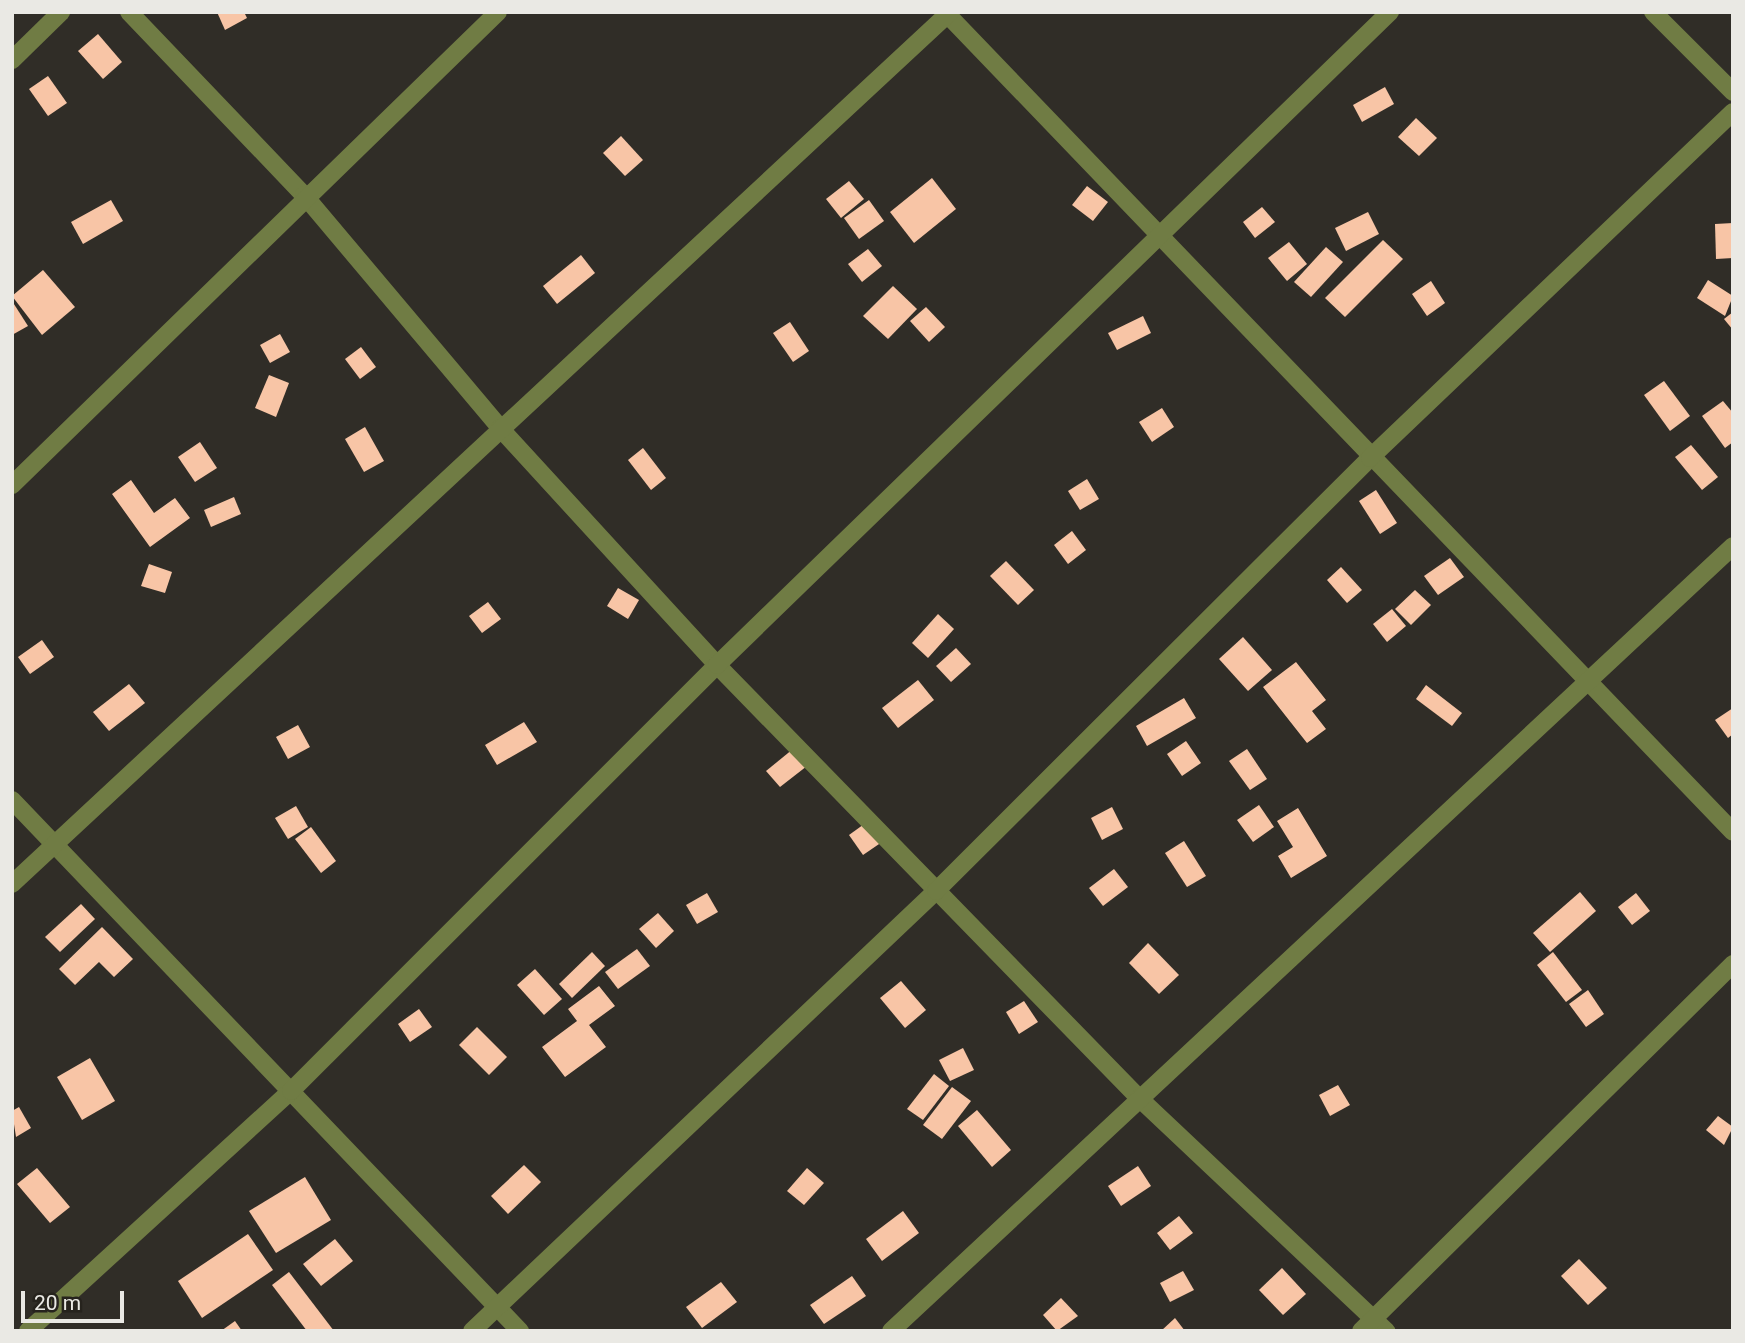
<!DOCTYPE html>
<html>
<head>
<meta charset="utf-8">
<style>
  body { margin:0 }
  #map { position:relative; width:1745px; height:1343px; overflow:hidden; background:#302d27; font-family:Roboto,sans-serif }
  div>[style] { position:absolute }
  .building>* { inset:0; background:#f8c5a6 }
  .minor>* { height:18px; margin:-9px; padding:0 9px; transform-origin:9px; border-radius:9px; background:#707c44 }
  span { translate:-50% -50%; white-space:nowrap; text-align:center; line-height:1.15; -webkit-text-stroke:7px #26231d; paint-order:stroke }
  .frame { position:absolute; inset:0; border:14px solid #eae9e4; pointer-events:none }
  .scale { position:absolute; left:21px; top:1291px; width:103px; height:32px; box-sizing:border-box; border:4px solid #eae9e4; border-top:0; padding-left:9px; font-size:21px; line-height:24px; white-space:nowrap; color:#eae9e4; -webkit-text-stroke:5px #26231d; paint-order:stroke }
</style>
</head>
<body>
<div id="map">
  <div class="building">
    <i style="clip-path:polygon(217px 12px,244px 12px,247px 18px,225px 30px)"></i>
    <i style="clip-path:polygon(98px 34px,122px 62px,103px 79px,78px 51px)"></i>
    <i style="clip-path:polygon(48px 76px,67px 103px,48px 116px,29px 89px)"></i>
    <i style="clip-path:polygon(1385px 87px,1394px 104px,1362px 122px,1353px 105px)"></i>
    <i style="clip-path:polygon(1416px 118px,1437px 138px,1419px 156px,1398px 137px)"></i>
    <i style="clip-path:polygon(621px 136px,643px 160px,625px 176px,603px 153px)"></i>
    <i style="clip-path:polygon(932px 178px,956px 209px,914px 243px,890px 212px)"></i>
    <i style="clip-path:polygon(849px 181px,864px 199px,841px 218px,826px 199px)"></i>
    <i style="clip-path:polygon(1087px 186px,1108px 202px,1093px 221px,1072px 205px)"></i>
    <i style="clip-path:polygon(111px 200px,123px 221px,83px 244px,71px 222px)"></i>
    <i style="clip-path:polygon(869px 200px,884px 221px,859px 239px,844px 218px)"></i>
    <i style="clip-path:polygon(1262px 207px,1275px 222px,1255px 238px,1243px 222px)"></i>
    <i style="clip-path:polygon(1368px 212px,1379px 234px,1346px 251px,1335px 228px)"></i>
    <i style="clip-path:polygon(1733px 223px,1733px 258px,1716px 259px,1715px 224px)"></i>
    <i style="clip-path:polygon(1383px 240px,1403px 259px,1345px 317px,1325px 298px)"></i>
    <i style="clip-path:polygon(1289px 242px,1307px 264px,1287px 281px,1268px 258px)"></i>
    <i style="clip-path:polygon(1326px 247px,1343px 262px,1311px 297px,1294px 282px)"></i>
    <i style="clip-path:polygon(868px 249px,882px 266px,862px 282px,848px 264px)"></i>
    <i style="clip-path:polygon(581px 255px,595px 273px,557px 304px,543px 286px)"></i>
    <i style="clip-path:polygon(43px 270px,75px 307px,42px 335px,12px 296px)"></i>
    <i style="clip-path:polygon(1708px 280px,1733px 296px,1725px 316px,1697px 298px)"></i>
    <i style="clip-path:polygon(1431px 281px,1445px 303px,1427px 316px,1412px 294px)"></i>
    <i style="clip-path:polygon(893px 286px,917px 309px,888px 339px,863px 316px)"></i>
    <i style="clip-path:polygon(12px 301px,28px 326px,12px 335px)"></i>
    <i style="clip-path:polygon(926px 307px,945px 327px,929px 342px,910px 321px)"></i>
    <i style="clip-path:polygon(1733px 312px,1733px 330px,1724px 319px)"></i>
    <i style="clip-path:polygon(1143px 316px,1151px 333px,1117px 350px,1108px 333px)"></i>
    <i style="clip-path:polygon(790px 322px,809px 351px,793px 362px,773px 333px)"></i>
    <i style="clip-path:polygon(280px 334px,290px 352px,270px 363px,260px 345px)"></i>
    <i style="clip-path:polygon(361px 347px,376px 367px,360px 379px,345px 359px)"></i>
    <i style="clip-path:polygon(269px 375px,289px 383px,276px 417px,255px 408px)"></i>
    <i style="clip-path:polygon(1664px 381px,1690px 416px,1670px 431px,1644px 395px)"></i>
    <i style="clip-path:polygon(1723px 401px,1733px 413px,1733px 442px,1725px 448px,1702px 416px)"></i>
    <i style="clip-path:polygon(1162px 408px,1174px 427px,1152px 442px,1139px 422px)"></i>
    <i style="clip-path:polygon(365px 427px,384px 461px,364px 472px,345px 439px)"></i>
    <i style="clip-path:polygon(200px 442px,217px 468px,195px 482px,178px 457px)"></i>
    <i style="clip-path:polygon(1691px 445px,1718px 477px,1702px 490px,1675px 457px)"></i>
    <i style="clip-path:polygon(643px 448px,666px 478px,651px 490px,628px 460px)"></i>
    <i style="clip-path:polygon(1087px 479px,1099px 499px,1080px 510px,1068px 491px)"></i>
    <i style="clip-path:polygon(131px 480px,154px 513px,175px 498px,190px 518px,150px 547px,112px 494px)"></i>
    <i style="clip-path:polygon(1376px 490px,1397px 523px,1380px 534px,1359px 501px)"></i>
    <i style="clip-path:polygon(234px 497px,241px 514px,211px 527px,204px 510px)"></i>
    <i style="clip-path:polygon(1072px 531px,1086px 550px,1068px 564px,1054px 545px)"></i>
    <i style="clip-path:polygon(1450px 558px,1464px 577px,1438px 595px,1424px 576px)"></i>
    <i style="clip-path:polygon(1006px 561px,1034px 590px,1018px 605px,990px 576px)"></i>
    <i style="clip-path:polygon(149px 564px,172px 572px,165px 593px,141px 586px)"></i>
    <i style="clip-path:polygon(1341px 567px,1362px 590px,1347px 603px,1327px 580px)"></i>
    <i style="clip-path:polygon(618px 588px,639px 600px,628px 619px,607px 606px)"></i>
    <i style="clip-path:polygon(1415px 590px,1431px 605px,1411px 625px,1395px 609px)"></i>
    <i style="clip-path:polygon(488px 602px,501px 619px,482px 633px,469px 616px)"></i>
    <i style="clip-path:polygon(1392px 609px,1406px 626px,1387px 642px,1373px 624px)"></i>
    <i style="clip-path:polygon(938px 614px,954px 629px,928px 658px,912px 643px)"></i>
    <i style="clip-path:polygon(1243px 637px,1272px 670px,1248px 691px,1219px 659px)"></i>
    <i style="clip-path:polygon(42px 640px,54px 657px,30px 674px,18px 657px)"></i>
    <i style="clip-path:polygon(956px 648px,971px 664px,951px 682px,936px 666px)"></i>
    <i style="clip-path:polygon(1296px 662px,1326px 700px,1312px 711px,1326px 729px,1307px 743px,1263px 687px)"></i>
    <i style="clip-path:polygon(918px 680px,934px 700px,898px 728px,882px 708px)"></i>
    <i style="clip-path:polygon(129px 684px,145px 703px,109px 731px,93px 712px)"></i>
    <i style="clip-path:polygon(1426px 685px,1462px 713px,1452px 726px,1416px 699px)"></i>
    <i style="clip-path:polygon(1184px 698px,1196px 718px,1147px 746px,1136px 726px)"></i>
    <i style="clip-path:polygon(1733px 708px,1733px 734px,1728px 738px,1715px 720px)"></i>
    <i style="clip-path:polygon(524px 722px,537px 742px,497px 765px,485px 745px)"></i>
    <i style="clip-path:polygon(298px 725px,310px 747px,288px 759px,276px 737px)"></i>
    <i style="clip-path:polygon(1186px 741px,1201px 763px,1182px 776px,1167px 754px)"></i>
    <i style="clip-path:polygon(793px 749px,807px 766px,780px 787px,766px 771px)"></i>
    <i style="clip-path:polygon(1247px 749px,1267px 779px,1250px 790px,1229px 761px)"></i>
    <i style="clip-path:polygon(1259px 805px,1274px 827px,1253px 842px,1237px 820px)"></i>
    <i style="clip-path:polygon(296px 806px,308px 827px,288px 839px,275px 818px)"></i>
    <i style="clip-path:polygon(1112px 807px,1123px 829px,1102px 840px,1091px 818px)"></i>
    <i style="clip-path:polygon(1298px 808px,1327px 856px,1291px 878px,1278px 856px,1293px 847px,1277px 821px)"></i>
    <i style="clip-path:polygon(867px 822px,882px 842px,863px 855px,849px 835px)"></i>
    <i style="clip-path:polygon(311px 827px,336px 861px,321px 873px,295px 839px)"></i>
    <i style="clip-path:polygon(1184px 841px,1206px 876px,1187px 887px,1165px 853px)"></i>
    <i style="clip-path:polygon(1114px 869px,1128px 887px,1103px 906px,1089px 888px)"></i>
    <i style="clip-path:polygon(1580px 892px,1596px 911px,1550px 952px,1533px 933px)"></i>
    <i style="clip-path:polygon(707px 893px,718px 912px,697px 924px,686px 905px)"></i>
    <i style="clip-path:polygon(1636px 893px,1650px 911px,1632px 925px,1618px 907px)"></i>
    <i style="clip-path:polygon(81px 904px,95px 919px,60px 952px,45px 937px)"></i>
    <i style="clip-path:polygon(658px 913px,674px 931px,656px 948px,639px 929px)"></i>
    <i style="clip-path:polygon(102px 927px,133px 959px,114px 977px,99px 962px,75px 985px,59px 969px)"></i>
    <i style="clip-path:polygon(1148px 943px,1179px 975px,1159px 994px,1129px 963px)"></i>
    <i style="clip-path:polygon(637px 949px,650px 966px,618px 989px,605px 972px)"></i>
    <i style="clip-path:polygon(592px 952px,605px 966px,572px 998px,559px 984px)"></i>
    <i style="clip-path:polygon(1553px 952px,1582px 990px,1566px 1002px,1537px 965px)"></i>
    <i style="clip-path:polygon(535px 969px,562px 999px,544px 1015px,517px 985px)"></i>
    <i style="clip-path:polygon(901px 981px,926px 1010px,905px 1028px,880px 998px)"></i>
    <i style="clip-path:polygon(599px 986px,615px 1006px,589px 1025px,606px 1047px,565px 1077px,542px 1047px,577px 1021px,568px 1009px)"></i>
    <i style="clip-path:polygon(1588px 990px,1604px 1014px,1586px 1027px,1569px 1004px)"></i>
    <i style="clip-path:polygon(1024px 1001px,1038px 1022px,1019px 1034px,1006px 1012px)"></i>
    <i style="clip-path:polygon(419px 1009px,432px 1027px,410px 1042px,398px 1024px)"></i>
    <i style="clip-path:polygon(477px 1027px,507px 1057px,489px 1075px,459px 1045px)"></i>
    <i style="clip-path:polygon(963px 1048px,974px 1070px,950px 1081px,939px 1060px)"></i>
    <i style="clip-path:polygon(90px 1058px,115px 1101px,82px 1120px,57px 1077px)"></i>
    <i style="clip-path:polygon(934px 1074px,949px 1086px,923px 1120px,907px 1109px)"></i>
    <i style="clip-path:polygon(1338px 1085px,1350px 1105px,1330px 1116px,1319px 1095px)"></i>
    <i style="clip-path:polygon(952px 1087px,971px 1101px,942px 1139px,923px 1125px)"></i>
    <i style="clip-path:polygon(19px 1107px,31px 1128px,16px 1137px,12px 1111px)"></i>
    <i style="clip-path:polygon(977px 1110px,1011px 1150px,992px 1167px,958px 1126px)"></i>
    <i style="clip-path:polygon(1718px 1116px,1733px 1127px,1724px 1145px,1706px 1130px)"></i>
    <i style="clip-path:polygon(524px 1165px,541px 1182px,508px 1214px,491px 1196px)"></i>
    <i style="clip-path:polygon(1138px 1166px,1151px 1186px,1121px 1206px,1108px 1186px)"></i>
    <i style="clip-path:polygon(37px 1168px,70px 1207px,50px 1223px,17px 1184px)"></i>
    <i style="clip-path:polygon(807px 1168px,824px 1183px,804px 1205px,787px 1191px)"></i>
    <i style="clip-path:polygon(305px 1177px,331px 1220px,276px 1253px,249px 1211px)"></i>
    <i style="clip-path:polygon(903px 1211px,919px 1233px,882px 1261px,866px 1239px)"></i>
    <i style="clip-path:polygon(1179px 1216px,1193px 1233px,1170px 1250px,1157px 1233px)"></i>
    <i style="clip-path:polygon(248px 1234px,273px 1270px,202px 1318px,178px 1281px)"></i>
    <i style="clip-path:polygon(335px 1239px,353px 1261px,321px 1286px,303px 1264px)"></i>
    <i style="clip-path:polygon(1579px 1259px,1607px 1288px,1588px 1305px,1561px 1276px)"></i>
    <i style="clip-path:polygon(1282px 1268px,1306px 1294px,1283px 1315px,1259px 1290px)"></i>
    <i style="clip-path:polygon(1183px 1271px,1194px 1290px,1170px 1302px,1160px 1283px)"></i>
    <i style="clip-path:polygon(289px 1272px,334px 1331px,307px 1331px,272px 1285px)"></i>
    <i style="clip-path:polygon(852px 1276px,866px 1296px,824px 1324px,810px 1305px)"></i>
    <i style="clip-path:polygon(721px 1282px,737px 1302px,702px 1328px,686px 1307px)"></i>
    <i style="clip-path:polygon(1061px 1298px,1078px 1316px,1057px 1331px,1043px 1315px)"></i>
    <i style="clip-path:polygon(1175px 1318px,1185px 1331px,1161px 1331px)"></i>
    <i style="clip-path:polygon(235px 1321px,242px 1331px,221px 1331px)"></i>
  </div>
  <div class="minor">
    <i style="left:129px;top:12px;width:253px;rotate:46.3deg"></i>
    <i style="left:304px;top:195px;width:304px;rotate:49.9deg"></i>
    <i style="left:500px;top:428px;width:321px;rotate:47.5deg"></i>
    <i style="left:717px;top:665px;width:605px;rotate:45.74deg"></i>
    <i style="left:1139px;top:1098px;width:340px;rotate:43.3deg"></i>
    <i style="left:945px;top:12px;width:1137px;rotate:46.14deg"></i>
    <i style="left:1653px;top:12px;width:113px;rotate:45deg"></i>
    <i style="left:12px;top:60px;width:69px;rotate:-44.4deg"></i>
    <i style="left:12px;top:485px;width:678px;rotate:-44.22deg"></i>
    <i style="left:12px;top:800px;width:735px;rotate:46.27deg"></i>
    <i style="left:12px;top:884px;width:1281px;rotate:-42.91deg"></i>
    <i style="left:28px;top:1331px;width:356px;rotate:-42.4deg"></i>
    <i style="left:291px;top:1091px;width:602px;rotate:-45deg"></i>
    <i style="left:717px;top:665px;width:938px;rotate:-44.14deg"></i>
    <i style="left:472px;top:1331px;width:639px;rotate:-43.48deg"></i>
    <i style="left:936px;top:891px;width:613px;rotate:-44.93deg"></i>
    <i style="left:1370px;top:458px;width:501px;rotate:-43.63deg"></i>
    <i style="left:891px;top:1331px;width:1151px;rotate:-42.99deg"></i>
    <i style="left:1361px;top:1331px;width:523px;rotate:-44.61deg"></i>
  </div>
  <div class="frame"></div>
  <div class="scale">20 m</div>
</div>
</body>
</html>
